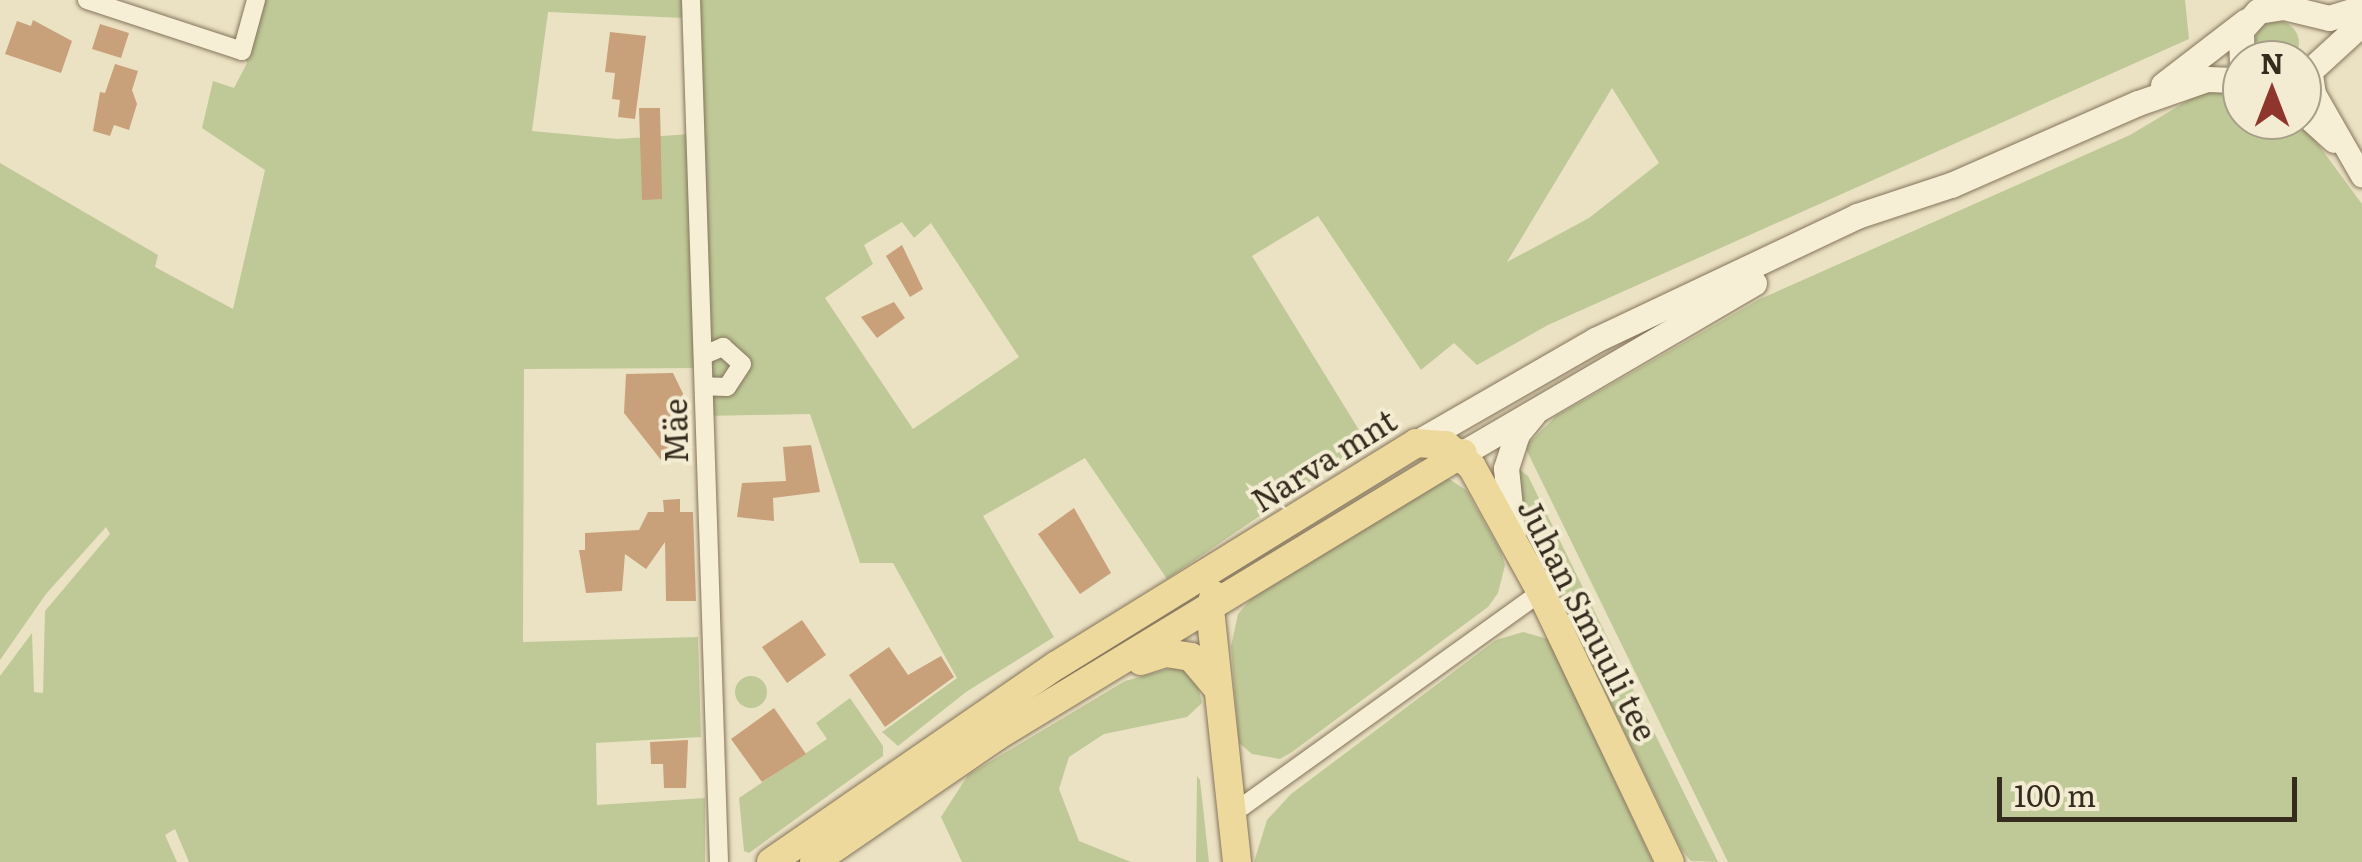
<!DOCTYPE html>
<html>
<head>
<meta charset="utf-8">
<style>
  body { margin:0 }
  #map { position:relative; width:2362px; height:862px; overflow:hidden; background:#ebe2c3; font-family:Literata,serif }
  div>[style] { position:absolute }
  .green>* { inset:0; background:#bfc997 }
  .round { border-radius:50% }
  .building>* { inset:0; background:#c8a07a }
  .roads { filter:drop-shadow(0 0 2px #84745b) drop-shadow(0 0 2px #84745b) }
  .minor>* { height:18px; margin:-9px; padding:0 9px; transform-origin:9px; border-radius:9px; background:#f7efd5 }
  .tertiary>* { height:22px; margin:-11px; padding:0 11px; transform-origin:11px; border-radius:11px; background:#f7efd5 }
  .secondary>* { height:25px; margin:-12.5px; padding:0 12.5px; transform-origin:12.5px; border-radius:12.5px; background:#f7efd5 }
  .primary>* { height:28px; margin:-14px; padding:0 14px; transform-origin:14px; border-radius:14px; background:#edd99c }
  span { translate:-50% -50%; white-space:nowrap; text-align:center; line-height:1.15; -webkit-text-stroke:8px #f3ecd2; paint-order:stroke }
  .street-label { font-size:32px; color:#352b1e }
  .north { position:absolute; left:2222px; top:40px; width:100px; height:100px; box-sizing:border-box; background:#f3ecd2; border:2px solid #a79f8a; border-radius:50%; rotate:0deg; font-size:28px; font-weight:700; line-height:40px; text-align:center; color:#352b1e }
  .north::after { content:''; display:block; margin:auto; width:35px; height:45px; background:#90342e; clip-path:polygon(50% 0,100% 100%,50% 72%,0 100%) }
  .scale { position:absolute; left:1997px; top:777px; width:300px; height:45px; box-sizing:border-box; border:5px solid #352b1e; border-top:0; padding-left:12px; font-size:30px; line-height:35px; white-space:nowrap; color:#352b1e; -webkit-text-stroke:8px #f3ecd2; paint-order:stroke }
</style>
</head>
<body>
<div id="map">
  <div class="green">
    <i style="clip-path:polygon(evenodd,256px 0,2185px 0,2189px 39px,1548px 325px,1477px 365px,1454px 343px,1421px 370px,1318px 216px,1252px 256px,1367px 443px,1167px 579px,1085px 458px,983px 516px,1054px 637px,966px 692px,898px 746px,882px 732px,957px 678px,893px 563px,860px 563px,810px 414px,704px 416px,703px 368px,524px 369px,523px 642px,698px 637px,701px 737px,596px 743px,597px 805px,705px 798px,705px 862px,189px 862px,175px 829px,165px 835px,177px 862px,0 862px,0 676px,32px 633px,34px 692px,43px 693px,45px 611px,110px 534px,106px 527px,46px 594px,0 660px,0 163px,158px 255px,155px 267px,233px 309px,265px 170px,202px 128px,213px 81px,234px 88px,247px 63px,242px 51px,256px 0,548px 12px,684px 18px,691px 134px,618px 139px,532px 131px,548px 12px,256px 0,1612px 88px,1659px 163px,1589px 218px,1507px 262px,1612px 88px,256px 0,902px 222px,914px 238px,931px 223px,1019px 357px,913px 429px,825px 298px,873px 264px,864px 245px,902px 222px)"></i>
    <i class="round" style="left:2255px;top:21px;width:44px;height:44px"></i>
    <i style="clip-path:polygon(2225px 90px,2242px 93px,2242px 120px,2288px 120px,2306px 128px,2362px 204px,2362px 862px,1728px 862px,1525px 447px,1556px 416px,1760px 299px,2130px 135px,2202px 92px)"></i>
    <i style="clip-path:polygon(1520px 470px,1528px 476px,1718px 862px,1691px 861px,1681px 849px,1535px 546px,1519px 497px)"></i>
    <i style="clip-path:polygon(1446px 477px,1466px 490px,1501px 552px,1505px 565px,1498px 593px,1488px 607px,1292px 752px,1280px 759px,1252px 754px,1239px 743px,1231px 646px,1238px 614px,1251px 599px)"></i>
    <i style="clip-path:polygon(1523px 632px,1548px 639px,1653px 862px,1254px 862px,1267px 820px,1291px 794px,1496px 640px)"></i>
    <i style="clip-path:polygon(1179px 666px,1197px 681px,1202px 703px,1187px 717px,1104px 734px,1069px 757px,1059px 789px,1079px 841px,1131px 862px,962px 862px,941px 817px,968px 775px,1125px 681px)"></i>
    <i class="round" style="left:735px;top:676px;width:32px;height:32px"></i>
    <i style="clip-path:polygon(850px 698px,883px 746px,883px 756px,749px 853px,744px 851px,739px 798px,827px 739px,816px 723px)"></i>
    <i style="clip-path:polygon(1197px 776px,1200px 780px,1209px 862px,1196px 862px)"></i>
  </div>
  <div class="building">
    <i style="clip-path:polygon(33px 20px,72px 41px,61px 73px,5px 54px,17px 21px,31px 26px)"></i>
    <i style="clip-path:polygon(100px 24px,129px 33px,121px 58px,92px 49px)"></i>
    <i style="clip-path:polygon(610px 32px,646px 36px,635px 119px,618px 117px,620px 100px,612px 99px,615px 73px,605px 72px)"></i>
    <i style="clip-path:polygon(115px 64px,138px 71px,132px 90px,137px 104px,129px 130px,114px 125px,110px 136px,93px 131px,100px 92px,105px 93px)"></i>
    <i style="clip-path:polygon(639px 108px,660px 108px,662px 199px,642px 200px)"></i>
    <i style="clip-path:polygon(902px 245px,923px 289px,910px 297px,886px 256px)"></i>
    <i style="clip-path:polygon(894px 302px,905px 318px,877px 338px,861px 317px)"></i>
    <i style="clip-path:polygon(673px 373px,689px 406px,667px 424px,682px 443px,661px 460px,624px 413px,626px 374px)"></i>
    <i style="clip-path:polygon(811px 445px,820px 492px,773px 498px,774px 521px,737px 517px,742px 483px,786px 481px,783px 447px)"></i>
    <i style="clip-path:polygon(680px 499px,680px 512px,693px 512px,696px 601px,666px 601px,665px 542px,646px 569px,625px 554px,622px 591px,586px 593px,579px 550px,585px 550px,585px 533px,639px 530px,648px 512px,664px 512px,663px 500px)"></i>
    <i style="clip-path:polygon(1074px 508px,1111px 573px,1080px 594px,1038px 534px)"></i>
    <i style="clip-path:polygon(802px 620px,826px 655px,787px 683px,762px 647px)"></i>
    <i style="clip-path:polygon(889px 647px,908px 675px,941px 656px,954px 677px,885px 727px,849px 675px)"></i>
    <i style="clip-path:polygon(774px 708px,806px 754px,762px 782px,731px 739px)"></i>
    <i style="clip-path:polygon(688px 740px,686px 788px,664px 788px,663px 764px,651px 764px,650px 742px)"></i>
  </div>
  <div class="roads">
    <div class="minor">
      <i style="left:87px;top:0;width:163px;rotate:18.2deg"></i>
      <i style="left:242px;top:51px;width:53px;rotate:-74.6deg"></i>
      <i style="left:691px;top:0;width:862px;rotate:88.14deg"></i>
      <i style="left:704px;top:355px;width:21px;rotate:-23deg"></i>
      <i style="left:723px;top:347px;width:25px;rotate:42deg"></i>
      <i style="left:742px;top:364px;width:27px;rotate:123deg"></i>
      <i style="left:727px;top:387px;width:23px;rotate:-178deg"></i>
      <i style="left:1232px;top:814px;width:380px;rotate:-35.7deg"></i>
    </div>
    <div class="tertiary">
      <i style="left:2311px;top:69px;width:25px;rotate:81deg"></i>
      <i style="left:2315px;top:94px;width:95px;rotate:60.2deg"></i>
      <i style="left:2302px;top:113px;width:43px;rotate:42.2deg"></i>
    </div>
    <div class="secondary">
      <i style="left:2242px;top:64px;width:34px;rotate:-92deg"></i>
      <i style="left:2241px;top:30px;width:25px;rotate:-48deg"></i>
      <i style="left:2258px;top:11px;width:26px;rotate:-9deg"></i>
      <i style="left:2284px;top:7px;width:46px;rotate:13.7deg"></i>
      <i style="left:2329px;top:18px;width:34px;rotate:-17deg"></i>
      <i style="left:2302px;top:78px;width:81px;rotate:-42.5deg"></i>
      <i style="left:2163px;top:85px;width:105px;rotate:-37.6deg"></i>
      <i style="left:1416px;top:443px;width:207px;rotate:-29.9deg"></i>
      <i style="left:1595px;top:340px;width:290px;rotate:-25.3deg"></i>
      <i style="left:1857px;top:216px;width:99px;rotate:-18.3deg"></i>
      <i style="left:1951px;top:185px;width:204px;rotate:-23.7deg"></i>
      <i style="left:2138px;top:103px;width:73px;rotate:-19.2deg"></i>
      <i style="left:2207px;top:79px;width:35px;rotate:2deg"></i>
      <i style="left:1463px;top:453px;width:337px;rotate:-30.3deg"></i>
      <i style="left:1513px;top:536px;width:68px;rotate:-95.9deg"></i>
      <i style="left:1506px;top:468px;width:36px;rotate:-72deg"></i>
      <i style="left:1517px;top:434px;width:26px;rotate:-51deg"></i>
    </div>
    <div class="primary">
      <i style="left:1214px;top:595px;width:15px;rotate:106deg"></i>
      <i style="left:1210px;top:609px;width:254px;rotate:83.9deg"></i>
      <i style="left:1141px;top:661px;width:26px;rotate:-18deg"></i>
      <i style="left:1166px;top:653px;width:25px;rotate:9deg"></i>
      <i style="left:1191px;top:657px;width:39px;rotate:50deg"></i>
      <i style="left:771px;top:862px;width:347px;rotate:-34.6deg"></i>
      <i style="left:1057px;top:665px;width:422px;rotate:-31.7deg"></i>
      <i style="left:1416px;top:443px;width:30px;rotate:4deg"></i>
      <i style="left:1446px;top:445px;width:34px;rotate:40deg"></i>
      <i style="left:1472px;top:467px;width:143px;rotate:61.1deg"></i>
      <i style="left:1541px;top:592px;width:299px;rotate:64.5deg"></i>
      <i style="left:814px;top:862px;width:222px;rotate:-34.5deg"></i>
      <i style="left:997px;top:736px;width:545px;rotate:-31.27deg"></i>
    </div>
  </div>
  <div class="street-label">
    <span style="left:674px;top:431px;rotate:-91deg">Mäe</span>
    <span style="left:1323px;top:459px;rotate:-32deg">Narva mnt</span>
    <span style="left:1589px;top:619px;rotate:63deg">Juhan Smuuli tee</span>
  </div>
  <div class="north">N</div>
  <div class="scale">100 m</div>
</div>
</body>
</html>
